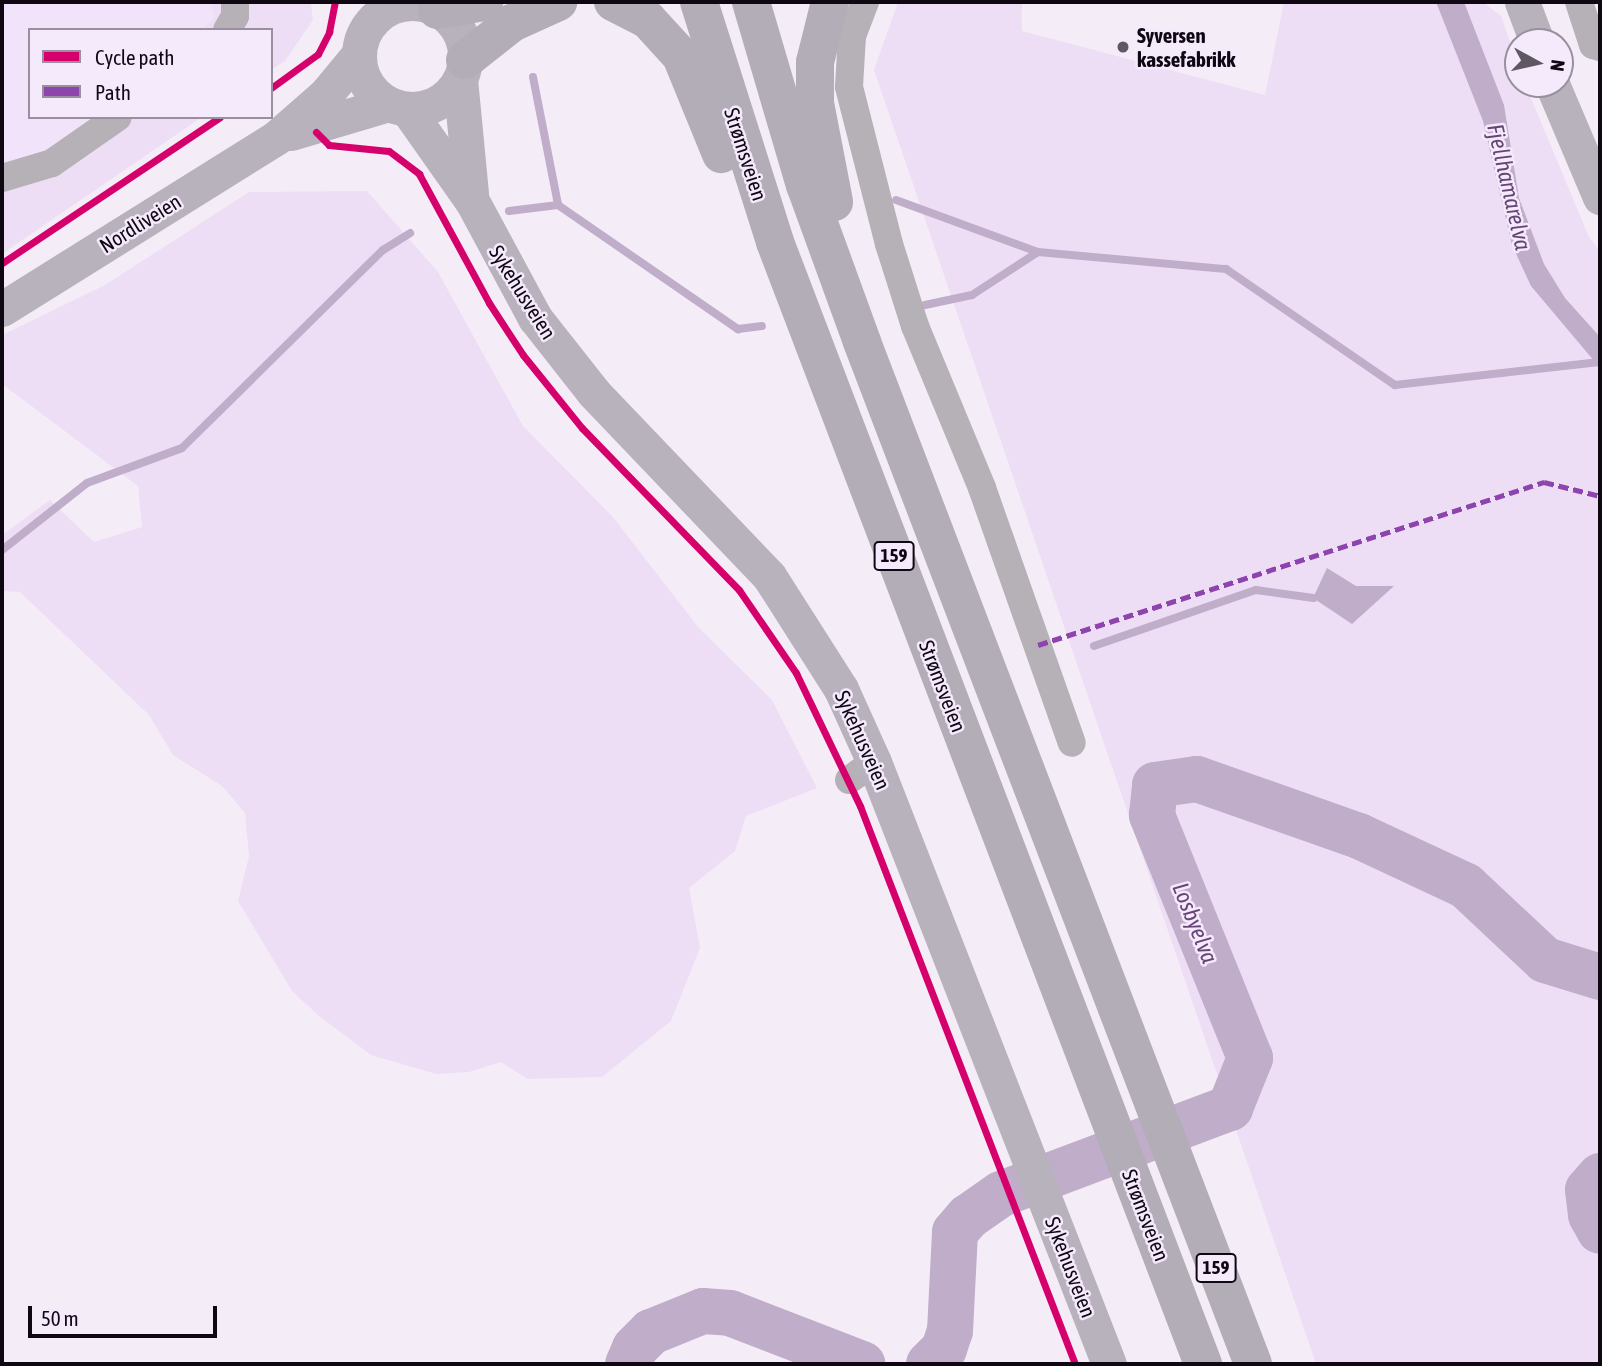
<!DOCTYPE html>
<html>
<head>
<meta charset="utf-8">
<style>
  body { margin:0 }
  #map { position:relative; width:1602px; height:1366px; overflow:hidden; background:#f4edf8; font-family:"Asap Condensed",sans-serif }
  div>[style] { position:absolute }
  .built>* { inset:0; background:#f1e3f9 }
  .green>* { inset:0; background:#eddef5 }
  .water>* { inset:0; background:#c0adc9 }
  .stream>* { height:8px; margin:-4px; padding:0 4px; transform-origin:4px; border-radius:4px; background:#c0adc9 }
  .river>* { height:46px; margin:-23px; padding:0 23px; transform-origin:23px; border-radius:23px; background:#c0adc9 }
  .minor>* { height:28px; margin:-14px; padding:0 14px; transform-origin:14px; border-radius:14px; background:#b5b1b7 }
  .major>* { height:35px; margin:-17.5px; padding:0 17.5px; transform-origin:17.5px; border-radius:17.5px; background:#b8b2bc }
  .major>.ring { margin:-17.5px; padding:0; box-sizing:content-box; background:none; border:35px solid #b8b2bc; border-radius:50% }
  .highway>* { height:38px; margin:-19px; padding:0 19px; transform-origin:19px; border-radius:19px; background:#b3adb7 }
  .quiet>* { height:5px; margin-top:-2.5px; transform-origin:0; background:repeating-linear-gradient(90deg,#8e44ad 0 10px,transparent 0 15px) }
  .cycleway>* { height:7px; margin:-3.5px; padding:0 3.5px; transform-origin:3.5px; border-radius:3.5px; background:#d6006c }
  .dots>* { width:19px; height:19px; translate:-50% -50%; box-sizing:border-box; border:4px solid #f5e9fc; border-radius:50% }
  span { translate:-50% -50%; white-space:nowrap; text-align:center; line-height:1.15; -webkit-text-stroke:5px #f5e9fc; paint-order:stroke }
  .shield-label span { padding:2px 5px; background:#f5e9fc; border:2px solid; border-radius:5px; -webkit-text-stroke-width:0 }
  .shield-label { font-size:19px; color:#0f0813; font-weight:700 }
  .poi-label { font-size:21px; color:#0f0813; font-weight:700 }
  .left { translate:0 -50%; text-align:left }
  .street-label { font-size:21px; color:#0f0813 }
  .water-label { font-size:23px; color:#664576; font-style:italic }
  .frame { position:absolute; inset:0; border:4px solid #0f0813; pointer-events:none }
  .legend { position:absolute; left:28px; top:28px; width:245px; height:91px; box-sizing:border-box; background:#f5e9fc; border:2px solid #998f9f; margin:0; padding:9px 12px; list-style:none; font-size:21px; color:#0f0813 }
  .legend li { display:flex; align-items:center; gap:14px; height:35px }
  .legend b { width:35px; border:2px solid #998f9f }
  .north { position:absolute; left:1504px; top:28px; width:70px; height:70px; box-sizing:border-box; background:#f5e9fc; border:2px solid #998f9f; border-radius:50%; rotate:98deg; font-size:19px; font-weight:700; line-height:28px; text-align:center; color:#0f0813 }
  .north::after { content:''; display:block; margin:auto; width:24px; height:32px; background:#5f5863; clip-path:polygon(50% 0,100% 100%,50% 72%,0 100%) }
  .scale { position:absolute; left:28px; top:1306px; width:189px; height:32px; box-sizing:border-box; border:4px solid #0f0813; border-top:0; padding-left:9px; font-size:21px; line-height:24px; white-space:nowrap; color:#0f0813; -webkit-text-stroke:5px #f5e9fc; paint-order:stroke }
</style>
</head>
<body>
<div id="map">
  <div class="built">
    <i style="clip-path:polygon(2px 2px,210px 2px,215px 17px,202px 30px,30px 30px,30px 117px,114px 117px,100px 132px,2px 165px)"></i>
  </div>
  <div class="green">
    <i style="clip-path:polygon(210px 2px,311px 2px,313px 20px,285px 61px,271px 70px,271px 30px,202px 30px,215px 17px)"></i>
    <i style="clip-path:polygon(898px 2px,1022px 2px,1022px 31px,1265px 95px,1284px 2px,1483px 2px,1501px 16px,1518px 64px,1518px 84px,1525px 84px,1589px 237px,1600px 251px,1600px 1364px,1316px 1364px,874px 70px)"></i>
    <i style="clip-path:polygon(114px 117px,202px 117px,2px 254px,2px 165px,99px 132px)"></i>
    <i style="clip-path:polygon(367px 191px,438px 272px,523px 426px,612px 516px,699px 628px,772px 700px,817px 788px,746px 816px,735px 851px,689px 888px,700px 948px,671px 1021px,602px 1077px,528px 1079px,501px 1062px,469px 1072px,436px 1074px,371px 1055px,319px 1016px,292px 991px,238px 901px,249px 856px,245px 813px,222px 786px,173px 755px,149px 715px,20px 592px,2px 591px,2px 535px,50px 500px,94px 542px,142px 527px,138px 486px,2px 384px,2px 335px,105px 285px,249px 192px)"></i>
  </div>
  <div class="water">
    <i style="clip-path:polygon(1436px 2px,1464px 2px,1504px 105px,1519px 198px,1544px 264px,1565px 298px,1600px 337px,1600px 368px,1531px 286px,1512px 245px,1483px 121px)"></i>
    <i style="clip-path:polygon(1327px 568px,1356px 586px,1394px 586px,1352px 624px,1313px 598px)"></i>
  </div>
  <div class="stream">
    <i style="left:533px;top:77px;width:130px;rotate:78.9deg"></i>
    <i style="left:558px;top:205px;width:219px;rotate:34.6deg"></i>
    <i style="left:738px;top:329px;width:24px;rotate:-7deg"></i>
    <i style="left:896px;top:200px;width:151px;rotate:20.1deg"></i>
    <i style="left:1038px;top:252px;width:189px;rotate:5.2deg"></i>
    <i style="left:1226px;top:269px;width:205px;rotate:34.5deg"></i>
    <i style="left:1395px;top:385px;width:206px;rotate:-6.4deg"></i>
    <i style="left:509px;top:211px;width:49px;rotate:-7deg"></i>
    <i style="left:925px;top:305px;width:48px;rotate:-12deg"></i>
    <i style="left:972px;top:295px;width:79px;rotate:-33.1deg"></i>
    <i style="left:2px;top:550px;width:108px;rotate:-38.2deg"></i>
    <i style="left:87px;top:483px;width:101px;rotate:-20.2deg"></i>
    <i style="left:182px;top:448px;width:282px;rotate:-44.6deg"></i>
    <i style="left:383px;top:250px;width:32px;rotate:-32deg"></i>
    <i style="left:1094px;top:646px;width:171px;rotate:-19.1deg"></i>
    <i style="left:1256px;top:590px;width:58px;rotate:8deg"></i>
  </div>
  <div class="river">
    <i style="left:1600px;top:1176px;width:18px;rotate:131deg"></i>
    <i style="left:1588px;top:1190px;width:25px;rotate:83deg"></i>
    <i style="left:1591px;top:1215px;width:18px;rotate:61deg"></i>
    <i style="left:628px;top:1364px;width:17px;rotate:-66deg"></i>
    <i style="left:635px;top:1348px;width:23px;rotate:-45deg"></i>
    <i style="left:651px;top:1332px;width:56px;rotate:-22deg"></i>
    <i style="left:703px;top:1311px;width:27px;rotate:4deg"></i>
    <i style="left:730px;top:1313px;width:142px;rotate:21.1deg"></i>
    <i style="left:929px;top:1364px;width:21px;rotate:-45deg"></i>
    <i style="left:944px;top:1349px;width:19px;rotate:-72deg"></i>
    <i style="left:950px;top:1331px;width:99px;rotate:-87.1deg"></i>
    <i style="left:955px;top:1232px;width:20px;rotate:-49deg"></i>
    <i style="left:968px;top:1217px;width:40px;rotate:-34.9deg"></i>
    <i style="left:1001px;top:1194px;width:245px;rotate:-20.6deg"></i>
    <i style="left:1230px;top:1108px;width:54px;rotate:-68.2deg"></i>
    <i style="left:1250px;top:1058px;width:262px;rotate:-112deg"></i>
    <i style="left:1152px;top:815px;width:30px;rotate:-84deg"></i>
    <i style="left:1155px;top:785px;width:42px;rotate:-8.1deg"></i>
    <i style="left:1197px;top:779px;width:172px;rotate:19.4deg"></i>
    <i style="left:1359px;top:836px;width:118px;rotate:25deg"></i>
    <i style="left:1466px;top:886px;width:108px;rotate:43.1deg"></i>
    <i style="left:1545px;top:960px;width:58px;rotate:17.2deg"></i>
  </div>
  <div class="minor">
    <i style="left:865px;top:2px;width:36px;rotate:111deg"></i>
    <i style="left:852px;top:36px;width:51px;rotate:93.4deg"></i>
    <i style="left:849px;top:87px;width:162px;rotate:75.7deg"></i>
    <i style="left:889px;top:244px;width:86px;rotate:72.4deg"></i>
    <i style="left:915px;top:326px;width:175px;rotate:67.5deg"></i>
    <i style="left:982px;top:488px;width:270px;rotate:70.6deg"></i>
    <i style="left:1579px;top:2px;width:45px;rotate:72deg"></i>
    <i style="left:1593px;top:45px;width:7px;rotate:16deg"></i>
    <i style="left:227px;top:30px;width:16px;rotate:-60deg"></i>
    <i style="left:235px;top:16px;width:14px;rotate:-90deg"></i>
    <i style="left:2px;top:178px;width:52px;rotate:-16.7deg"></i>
    <i style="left:52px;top:163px;width:80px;rotate:-34.9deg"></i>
    <i style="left:849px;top:780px;width:31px;rotate:-36deg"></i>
  </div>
  <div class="major">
    <i style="left:1522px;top:2px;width:43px;rotate:69.4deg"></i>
    <i class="ring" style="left:359px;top:3px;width:71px;height:71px"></i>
    <i style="left:460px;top:79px;width:115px;rotate:84.5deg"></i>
    <i style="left:1552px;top:84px;width:123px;rotate:67deg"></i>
    <i style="left:407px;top:109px;width:113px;rotate:54.8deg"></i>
    <i style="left:472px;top:201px;width:133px;rotate:61.7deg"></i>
    <i style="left:535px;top:318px;width:95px;rotate:51.8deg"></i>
    <i style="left:594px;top:393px;width:253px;rotate:46.3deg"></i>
    <i style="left:769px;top:576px;width:134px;rotate:57.5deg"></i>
    <i style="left:841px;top:689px;width:80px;rotate:65.7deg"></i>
    <i style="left:874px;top:762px;width:646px;rotate:68.68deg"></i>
    <i style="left:291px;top:133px;width:101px;rotate:-16.6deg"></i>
    <i style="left:2px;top:309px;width:324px;rotate:-32deg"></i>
    <i style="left:277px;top:137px;width:65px;rotate:-41.3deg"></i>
    <i style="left:326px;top:94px;width:52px;rotate:-50.5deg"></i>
  </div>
  <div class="highway">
    <i style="left:613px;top:2px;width:39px;rotate:27deg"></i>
    <i style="left:648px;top:20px;width:49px;rotate:47.5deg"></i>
    <i style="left:681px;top:56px;width:106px;rotate:67.8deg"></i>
    <i style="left:699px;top:2px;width:252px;rotate:72.4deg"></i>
    <i style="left:775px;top:242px;width:1201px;rotate:69.12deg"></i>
    <i style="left:751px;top:2px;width:191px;rotate:73.6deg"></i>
    <i style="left:805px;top:185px;width:167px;rotate:70deg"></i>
    <i style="left:862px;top:342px;width:1094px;rotate:69.06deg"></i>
    <i style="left:830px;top:2px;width:62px;rotate:104deg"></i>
    <i style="left:815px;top:62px;width:41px;rotate:90deg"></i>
    <i style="left:815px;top:103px;width:101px;rotate:79.1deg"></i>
    <i style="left:437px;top:10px;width:48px;rotate:-9.7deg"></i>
    <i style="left:465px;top:60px;width:60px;rotate:-38.2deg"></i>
    <i style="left:512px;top:23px;width:51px;rotate:-24.5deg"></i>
  </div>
  <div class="quiet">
    <i style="left:1038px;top:645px;width:532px;rotate:-17.86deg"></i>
    <i style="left:1544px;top:482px;width:58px;rotate:14deg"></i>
  </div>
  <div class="cycleway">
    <i style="left:271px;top:88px;width:58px;rotate:-35.9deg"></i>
    <i style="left:318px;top:54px;width:25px;rotate:-63deg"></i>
    <i style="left:329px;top:32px;width:31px;rotate:-79deg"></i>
    <i style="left:316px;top:132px;width:18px;rotate:45deg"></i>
    <i style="left:329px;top:145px;width:60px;rotate:5.7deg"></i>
    <i style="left:389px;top:151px;width:38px;rotate:37deg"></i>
    <i style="left:419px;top:174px;width:147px;rotate:61.5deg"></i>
    <i style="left:489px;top:303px;width:62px;rotate:56.8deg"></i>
    <i style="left:523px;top:355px;width:94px;rotate:51.1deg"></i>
    <i style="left:582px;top:428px;width:226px;rotate:45.9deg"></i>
    <i style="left:739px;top:590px;width:101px;rotate:55.5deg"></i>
    <i style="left:796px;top:673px;width:148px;rotate:64.3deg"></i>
    <i style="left:860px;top:806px;width:598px;rotate:68.93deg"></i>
    <i style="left:2px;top:263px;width:262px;rotate:-33.8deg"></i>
  </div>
  <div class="dots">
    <i style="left:1123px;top:47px;background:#5f5863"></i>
  </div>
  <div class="shield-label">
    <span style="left:894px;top:556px">159</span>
    <span style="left:1216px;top:1268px">159</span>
  </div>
  <div class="poi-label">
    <span class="left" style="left:1137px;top:47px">Syversen<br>kassefabrikk</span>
  </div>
  <div class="street-label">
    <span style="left:746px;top:154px;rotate:72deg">Strømsveien</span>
    <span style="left:140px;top:223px;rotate:-32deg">Nordliveien</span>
    <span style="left:523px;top:292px;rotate:58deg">Sykehusveien</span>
    <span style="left:943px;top:686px;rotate:69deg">Strømsveien</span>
    <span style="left:863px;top:740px;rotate:66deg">Sykehusveien</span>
    <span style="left:1146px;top:1215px;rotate:69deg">Strømsveien</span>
    <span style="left:1071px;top:1267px;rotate:69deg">Sykehusveien</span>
  </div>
  <div class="water-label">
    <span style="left:1509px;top:187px;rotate:77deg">Fjellhamarelva</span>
    <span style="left:1195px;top:923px;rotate:68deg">Losbyelva</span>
  </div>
  <div class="frame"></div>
  <ul class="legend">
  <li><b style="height:9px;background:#d6006c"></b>Cycle path</li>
  <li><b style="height:9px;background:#8e44ad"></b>Path</li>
  </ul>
  <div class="north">N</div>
  <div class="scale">50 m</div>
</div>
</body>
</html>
